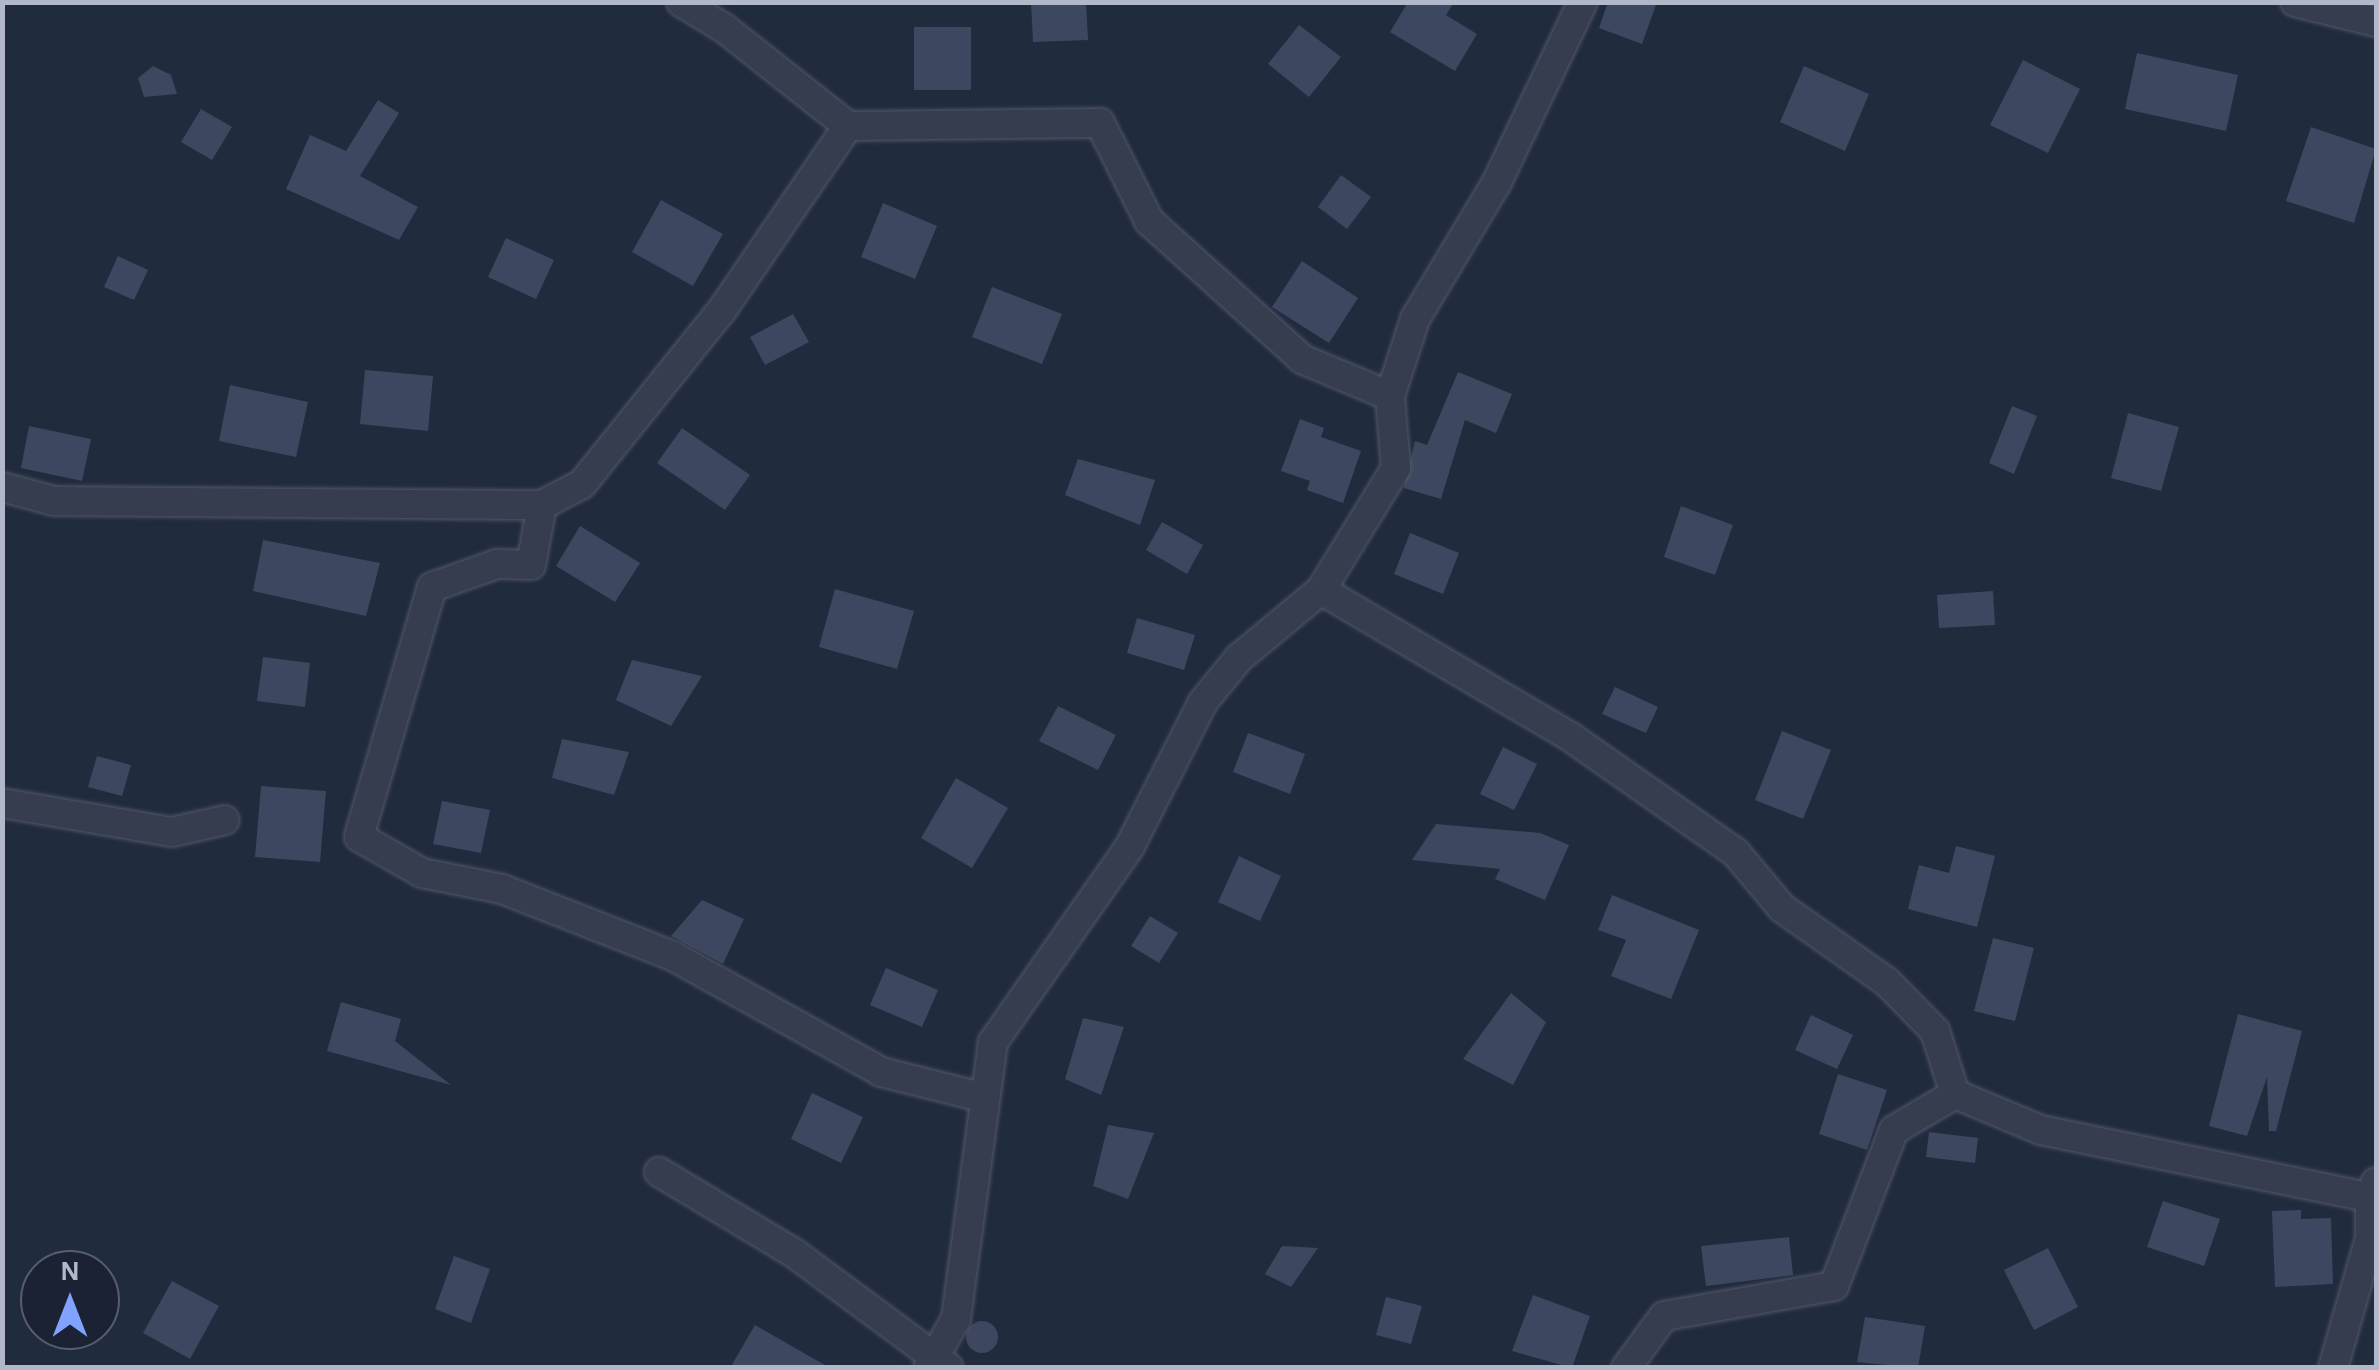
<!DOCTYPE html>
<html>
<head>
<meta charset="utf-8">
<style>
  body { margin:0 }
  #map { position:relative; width:2379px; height:1370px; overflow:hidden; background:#212b3e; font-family:"Alegreya Sans",sans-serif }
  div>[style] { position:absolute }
  .building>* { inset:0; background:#3d475f }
  .round { border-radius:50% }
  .roads { filter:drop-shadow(0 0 2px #515869) drop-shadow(0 0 2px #515869) }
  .street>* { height:28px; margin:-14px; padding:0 14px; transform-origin:14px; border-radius:14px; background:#363d4e }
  span { translate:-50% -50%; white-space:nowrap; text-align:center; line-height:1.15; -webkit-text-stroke:8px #1b2233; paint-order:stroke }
  .frame { position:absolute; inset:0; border:5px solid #b1b8c9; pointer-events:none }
  .north { position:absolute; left:20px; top:1250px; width:100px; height:100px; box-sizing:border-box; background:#1b2233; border:2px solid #575e6f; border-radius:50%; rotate:0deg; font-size:28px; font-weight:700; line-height:40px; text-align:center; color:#b1b8c9 }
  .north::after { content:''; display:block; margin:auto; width:35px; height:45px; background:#81a3ff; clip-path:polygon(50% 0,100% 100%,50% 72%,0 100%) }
</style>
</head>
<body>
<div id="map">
  <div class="building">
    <i style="clip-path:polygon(1031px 2px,1086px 2px,1088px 40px,1033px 42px)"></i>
    <i style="clip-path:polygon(1408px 2px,1454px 2px,1446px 15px,1477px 34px,1455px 71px,1390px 32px)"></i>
    <i style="clip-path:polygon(1608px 2px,1657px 2px,1642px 44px,1599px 28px)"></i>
    <i style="clip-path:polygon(1299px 25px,1341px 57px,1309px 97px,1268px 64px)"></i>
    <i style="clip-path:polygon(914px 27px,971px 27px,971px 90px,914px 90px)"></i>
    <i style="clip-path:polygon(2137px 53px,2238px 75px,2226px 131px,2125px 109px)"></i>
    <i style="clip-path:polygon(2023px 60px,2080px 89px,2048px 153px,1990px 125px)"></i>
    <i style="clip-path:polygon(153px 66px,171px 75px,177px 94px,144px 97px,138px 78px)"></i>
    <i style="clip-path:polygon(1804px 66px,1869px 94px,1845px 151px,1780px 122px)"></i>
    <i style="clip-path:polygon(378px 100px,399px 113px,360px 176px,418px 207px,399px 240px,286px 189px,310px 135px,346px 151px)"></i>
    <i style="clip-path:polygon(201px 109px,232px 127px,212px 160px,181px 142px)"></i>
    <i style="clip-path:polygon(2311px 127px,2376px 149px,2354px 223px,2286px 201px)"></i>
    <i style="clip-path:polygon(1341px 175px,1371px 197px,1347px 229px,1318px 207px)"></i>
    <i style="clip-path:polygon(661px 200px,723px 234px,693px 286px,632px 252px)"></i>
    <i style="clip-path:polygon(883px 203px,937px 226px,915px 279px,861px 257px)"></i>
    <i style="clip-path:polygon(506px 238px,554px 260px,536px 299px,488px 277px)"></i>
    <i style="clip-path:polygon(118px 256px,148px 270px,134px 300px,104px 287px)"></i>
    <i style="clip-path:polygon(1302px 261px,1358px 298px,1329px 343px,1272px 307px)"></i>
    <i style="clip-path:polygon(992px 287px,1062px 314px,1042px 364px,972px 337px)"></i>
    <i style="clip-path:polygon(793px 314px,809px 342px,765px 365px,750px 337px)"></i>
    <i style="clip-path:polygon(365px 370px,433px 376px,428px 431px,360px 424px)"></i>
    <i style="clip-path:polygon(1458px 372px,1512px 394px,1496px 433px,1465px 420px,1441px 499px,1404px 488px,1415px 441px,1427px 445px)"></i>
    <i style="clip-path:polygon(230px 385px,308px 402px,296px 457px,219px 441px)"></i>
    <i style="clip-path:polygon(2012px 406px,2037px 416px,2014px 474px,1989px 463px)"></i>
    <i style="clip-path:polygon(2128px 413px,2179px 427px,2161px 491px,2111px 478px)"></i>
    <i style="clip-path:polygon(1300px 419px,1324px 428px,1321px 437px,1361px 451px,1343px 503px,1307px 490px,1310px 481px,1281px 471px)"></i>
    <i style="clip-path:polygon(29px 426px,91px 439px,82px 481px,21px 468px)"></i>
    <i style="clip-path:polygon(682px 428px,750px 475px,725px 510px,657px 463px)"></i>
    <i style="clip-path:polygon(1078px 459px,1155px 480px,1140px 525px,1065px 495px)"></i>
    <i style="clip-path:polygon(1681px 506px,1733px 525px,1715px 575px,1664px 557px)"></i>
    <i style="clip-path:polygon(1162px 522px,1203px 545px,1187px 574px,1146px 550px)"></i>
    <i style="clip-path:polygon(580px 526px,640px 563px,615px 602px,556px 566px)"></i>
    <i style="clip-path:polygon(1410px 533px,1459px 553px,1443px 594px,1394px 574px)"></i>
    <i style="clip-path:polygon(263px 540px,380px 563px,366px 616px,253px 591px)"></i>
    <i style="clip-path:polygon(835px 589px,914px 611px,897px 669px,819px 647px)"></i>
    <i style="clip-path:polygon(1993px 591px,1995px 625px,1939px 628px,1937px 595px)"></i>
    <i style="clip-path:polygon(1137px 618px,1195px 635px,1184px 670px,1127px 653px)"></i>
    <i style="clip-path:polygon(263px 657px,310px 663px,305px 707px,257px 701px)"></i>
    <i style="clip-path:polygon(632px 660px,702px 676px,671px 726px,616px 700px)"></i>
    <i style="clip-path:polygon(1615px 687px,1658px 707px,1646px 733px,1602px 714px)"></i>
    <i style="clip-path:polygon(1058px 706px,1116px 735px,1098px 770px,1039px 741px)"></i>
    <i style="clip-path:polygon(1782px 731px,1831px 750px,1803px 819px,1755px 800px)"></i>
    <i style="clip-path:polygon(1248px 733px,1305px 754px,1290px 794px,1233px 772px)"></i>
    <i style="clip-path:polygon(562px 739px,629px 752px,614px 795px,552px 778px)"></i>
    <i style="clip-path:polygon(1503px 747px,1537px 764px,1514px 810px,1480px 794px)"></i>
    <i style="clip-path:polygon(97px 756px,131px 765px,122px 796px,88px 787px)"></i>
    <i style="clip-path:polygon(956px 778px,1008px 808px,972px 868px,921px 838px)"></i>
    <i style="clip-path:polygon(261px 786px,326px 791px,320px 862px,255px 857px)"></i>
    <i style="clip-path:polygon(442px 801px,490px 810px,481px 853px,433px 844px)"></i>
    <i style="clip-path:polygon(1436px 824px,1540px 833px,1569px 845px,1545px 900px,1495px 879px,1500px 869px,1412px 860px)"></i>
    <i style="clip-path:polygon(1956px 846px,1995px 856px,1977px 927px,1908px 909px,1919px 865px,1949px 873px)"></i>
    <i style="clip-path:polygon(1239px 856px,1281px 876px,1260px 921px,1218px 902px)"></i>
    <i style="clip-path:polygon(1612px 895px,1699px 930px,1671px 999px,1611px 976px,1626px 940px,1598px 930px)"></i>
    <i style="clip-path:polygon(702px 900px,744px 919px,723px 964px,671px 936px)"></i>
    <i style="clip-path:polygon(1150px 916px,1178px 933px,1159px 963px,1131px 946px)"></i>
    <i style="clip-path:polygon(1993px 938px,2034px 948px,2015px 1021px,1974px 1011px)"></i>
    <i style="clip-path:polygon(886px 968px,938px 990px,922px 1027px,870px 1005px)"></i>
    <i style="clip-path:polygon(1511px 993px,1546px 1022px,1513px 1085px,1463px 1059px)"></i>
    <i style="clip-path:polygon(341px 1002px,401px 1019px,395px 1041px,451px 1085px,327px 1051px)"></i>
    <i style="clip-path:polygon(2238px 1014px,2302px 1031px,2276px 1131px,2269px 1131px,2267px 1077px,2247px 1136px,2209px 1126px)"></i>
    <i style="clip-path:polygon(1811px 1015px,1853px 1035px,1837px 1069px,1795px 1050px)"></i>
    <i style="clip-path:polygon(1083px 1018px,1124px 1027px,1101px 1095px,1065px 1079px)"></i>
    <i style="clip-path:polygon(1838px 1074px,1887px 1090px,1867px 1150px,1819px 1134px)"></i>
    <i style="clip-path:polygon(812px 1093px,863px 1117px,841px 1163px,791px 1139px)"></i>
    <i style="clip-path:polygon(1108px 1125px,1154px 1133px,1128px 1199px,1093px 1186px)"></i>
    <i style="clip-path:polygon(1929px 1132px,1978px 1138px,1975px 1163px,1926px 1157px)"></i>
    <i style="clip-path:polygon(2163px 1201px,2220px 1219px,2204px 1266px,2147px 1247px)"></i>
    <i style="clip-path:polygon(2301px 1210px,2301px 1219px,2331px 1218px,2333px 1284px,2275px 1287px,2272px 1211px)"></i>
    <i style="clip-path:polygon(1789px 1237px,1793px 1275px,1706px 1286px,1701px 1246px)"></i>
    <i style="clip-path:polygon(1282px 1246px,1318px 1248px,1291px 1287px,1265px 1274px)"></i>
    <i style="clip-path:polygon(2048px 1248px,2078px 1307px,2034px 1330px,2004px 1270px)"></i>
    <i style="clip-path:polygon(454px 1256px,490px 1269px,471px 1323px,435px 1309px)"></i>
    <i style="clip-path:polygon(172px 1281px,219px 1306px,190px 1359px,143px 1333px)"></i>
    <i style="clip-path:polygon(1533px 1295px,1590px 1316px,1572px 1368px,1512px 1351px)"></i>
    <i style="clip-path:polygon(1386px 1297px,1422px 1306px,1411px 1344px,1376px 1335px)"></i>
    <i style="clip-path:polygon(1865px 1317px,1925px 1326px,1918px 1368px,1857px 1362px)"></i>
    <i class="round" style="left:966px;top:1321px;width:32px;height:32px"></i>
    <i style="clip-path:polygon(755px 1325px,830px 1368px,730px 1368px)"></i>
  </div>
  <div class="roads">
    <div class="street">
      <i style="left:681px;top:2px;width:50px;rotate:31.2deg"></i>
      <i style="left:724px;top:28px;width:158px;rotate:38.3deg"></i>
      <i style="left:2295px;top:2px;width:83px;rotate:13.9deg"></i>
      <i style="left:2px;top:487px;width:54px;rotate:15.1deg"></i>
      <i style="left:54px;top:501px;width:488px;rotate:0.5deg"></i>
      <i style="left:542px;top:505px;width:45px;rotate:-27.7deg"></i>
      <i style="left:582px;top:484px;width:223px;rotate:-51.2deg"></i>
      <i style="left:722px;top:310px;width:223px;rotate:-55.6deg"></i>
      <i style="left:848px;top:126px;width:252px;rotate:-0.7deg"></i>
      <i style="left:1100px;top:123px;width:110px;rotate:63.4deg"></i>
      <i style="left:1149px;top:221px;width:206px;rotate:42deg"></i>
      <i style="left:1302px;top:359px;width:95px;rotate:22.8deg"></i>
      <i style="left:542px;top:505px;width:61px;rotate:100.4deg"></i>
      <i style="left:531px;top:565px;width:34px;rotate:-178deg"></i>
      <i style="left:497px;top:564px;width:69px;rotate:160.5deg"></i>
      <i style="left:432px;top:587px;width:260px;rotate:106.3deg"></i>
      <i style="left:359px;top:837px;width:73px;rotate:29.7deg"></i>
      <i style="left:422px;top:873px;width:82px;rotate:11.3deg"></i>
      <i style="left:502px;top:889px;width:184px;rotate:21.4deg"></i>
      <i style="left:673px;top:956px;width:238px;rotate:29.1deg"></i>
      <i style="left:881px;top:1072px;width:107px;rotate:14deg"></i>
      <i style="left:1321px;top:590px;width:291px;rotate:30.5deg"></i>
      <i style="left:1572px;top:738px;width:200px;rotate:35deg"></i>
      <i style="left:1736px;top:853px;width:72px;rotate:50.1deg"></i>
      <i style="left:1782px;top:908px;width:128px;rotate:35.2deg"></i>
      <i style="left:1887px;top:982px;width:69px;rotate:45.6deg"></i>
      <i style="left:1935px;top:1031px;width:66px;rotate:72.4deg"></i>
      <i style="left:1955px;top:1094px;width:93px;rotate:22.7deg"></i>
      <i style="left:2041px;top:1130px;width:342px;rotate:11.6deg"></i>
      <i style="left:2px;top:803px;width:172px;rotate:9.7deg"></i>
      <i style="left:172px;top:832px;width:54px;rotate:-12.8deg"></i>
      <i style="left:659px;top:1172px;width:157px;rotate:31deg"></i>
      <i style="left:794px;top:1253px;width:192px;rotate:36.5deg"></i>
      <i style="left:928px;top:1368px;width:56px;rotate:-60.3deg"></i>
      <i style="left:956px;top:1319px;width:279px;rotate:-82.4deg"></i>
      <i style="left:993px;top:1042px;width:239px;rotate:-55deg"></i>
      <i style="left:1130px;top:846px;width:161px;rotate:-63.1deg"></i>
      <i style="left:1203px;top:702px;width:57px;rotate:-50.7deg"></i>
      <i style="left:1239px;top:658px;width:107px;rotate:-39.7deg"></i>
      <i style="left:1321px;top:590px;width:143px;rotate:-58.4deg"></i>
      <i style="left:1396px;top:468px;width:72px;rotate:-94.8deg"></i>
      <i style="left:1390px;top:396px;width:81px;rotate:-72deg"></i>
      <i style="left:1415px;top:319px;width:160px;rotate:-59.1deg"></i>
      <i style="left:1497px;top:182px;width:199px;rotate:-64.5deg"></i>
      <i style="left:1626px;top:1368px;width:64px;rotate:-53.8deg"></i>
      <i style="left:1664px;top:1316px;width:173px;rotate:-10deg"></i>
      <i style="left:1834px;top:1286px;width:167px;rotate:-69deg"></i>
      <i style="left:1894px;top:1130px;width:71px;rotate:-30.5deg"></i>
      <i style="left:2333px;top:1368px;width:135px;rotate:-74.1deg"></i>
      <i style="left:2370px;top:1238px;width:42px;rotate:-90deg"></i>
      <i style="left:2370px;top:1196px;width:15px;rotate:-67deg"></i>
    </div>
  </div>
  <div class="frame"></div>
  <div class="north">N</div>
</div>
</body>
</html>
